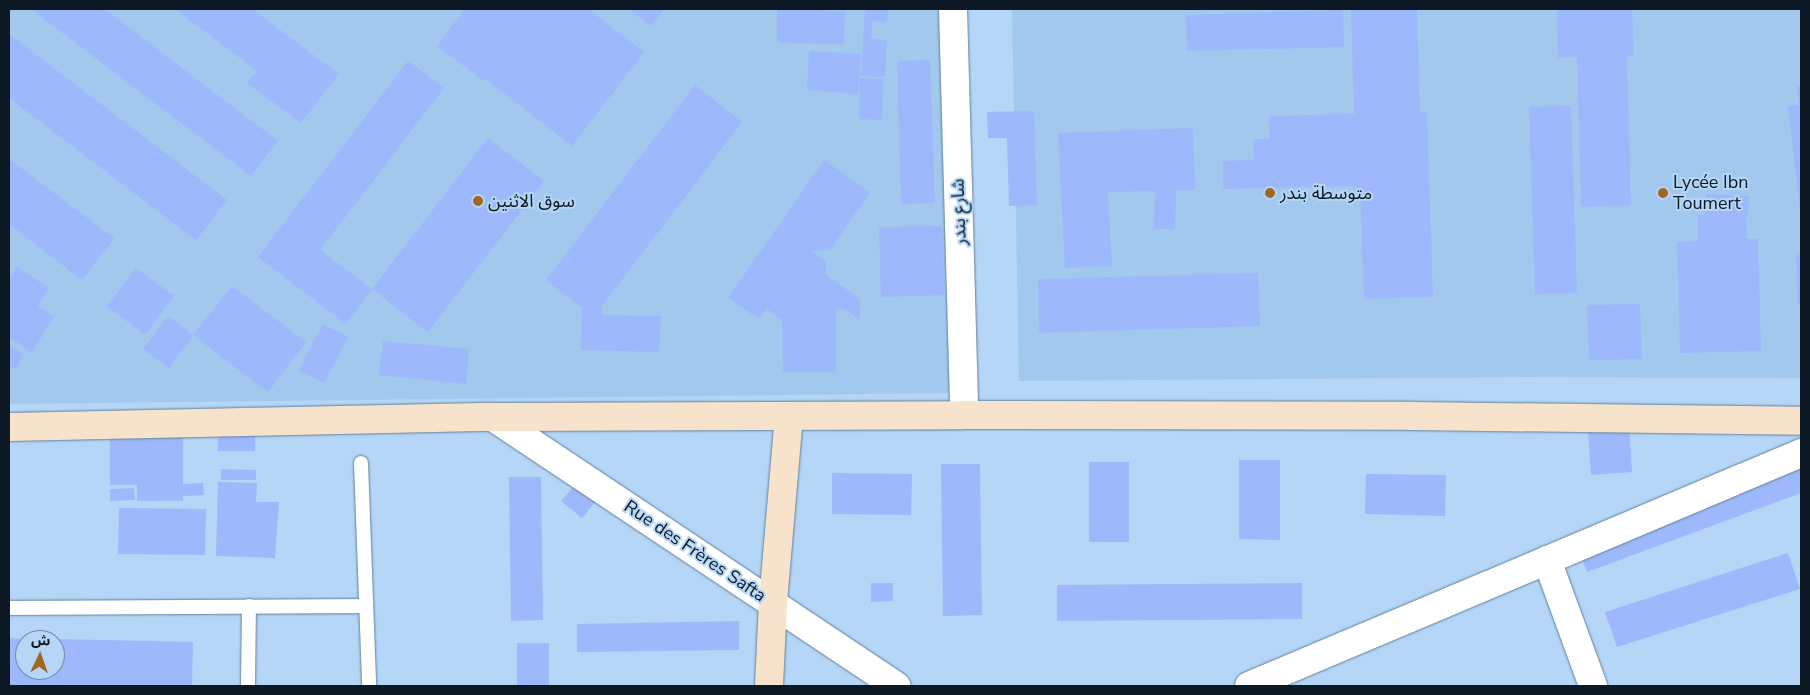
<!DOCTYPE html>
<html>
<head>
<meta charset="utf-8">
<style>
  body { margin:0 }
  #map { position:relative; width:1810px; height:695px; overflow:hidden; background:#b5d6f6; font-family:"Nunito Sans","Noto Sans Arabic",sans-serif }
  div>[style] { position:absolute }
  .built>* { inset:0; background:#a2c8ed }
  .building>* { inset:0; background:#9db8fb }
  .roads { filter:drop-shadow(0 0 1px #62809d) drop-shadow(0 0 1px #62809d) }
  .service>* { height:14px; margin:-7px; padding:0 7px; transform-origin:7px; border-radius:7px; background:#fff }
  .minor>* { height:28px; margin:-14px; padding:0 14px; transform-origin:14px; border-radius:14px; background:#fff }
  .secondary>* { height:28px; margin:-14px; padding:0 14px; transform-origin:14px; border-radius:14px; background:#f7e3cc }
  .dots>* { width:14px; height:14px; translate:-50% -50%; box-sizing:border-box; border:2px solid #b5d6f6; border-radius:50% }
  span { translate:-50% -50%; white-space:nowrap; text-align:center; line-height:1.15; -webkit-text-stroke:4px #b5d6f6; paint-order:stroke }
  .poi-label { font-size:18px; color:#0c1823 }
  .left { translate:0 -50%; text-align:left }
  .street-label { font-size:18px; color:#0c1823 }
  .frame { position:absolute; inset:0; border:10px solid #0c1823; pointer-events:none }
  .north { position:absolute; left:15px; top:630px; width:50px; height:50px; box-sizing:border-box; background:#b5d6f6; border:1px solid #718aa2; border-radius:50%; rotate:3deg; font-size:14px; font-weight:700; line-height:20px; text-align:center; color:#0c1823 }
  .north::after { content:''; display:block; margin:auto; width:18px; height:22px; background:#9f6723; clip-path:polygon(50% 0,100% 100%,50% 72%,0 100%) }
</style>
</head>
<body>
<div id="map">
  <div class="built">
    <i style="clip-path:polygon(9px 9px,942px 9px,951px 393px,9px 404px)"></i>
    <i style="clip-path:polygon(1012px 9px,1801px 9px,1801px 378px,1533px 377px,1019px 381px)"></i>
  </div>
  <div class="building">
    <i style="clip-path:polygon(31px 9px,104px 9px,278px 141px,251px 176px)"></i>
    <i style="clip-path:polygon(175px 9px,252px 9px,339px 74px,301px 123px,247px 83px,257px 71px)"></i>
    <i style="clip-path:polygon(465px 9px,588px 9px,644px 52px,572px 146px,486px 79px,484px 81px,437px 46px)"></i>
    <i style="clip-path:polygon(628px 9px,664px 9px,651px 26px)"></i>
    <i style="clip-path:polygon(777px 9px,845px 11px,844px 44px,777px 43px)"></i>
    <i style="clip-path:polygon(865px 9px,888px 9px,887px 22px,872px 21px,871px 39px,887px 40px,885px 77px,861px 76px)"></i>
    <i style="clip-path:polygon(1351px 9px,1417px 9px,1420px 112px,1427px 112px,1433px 297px,1364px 299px,1360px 188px,1357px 188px,1356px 186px,1223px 189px,1223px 161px,1254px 160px,1253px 139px,1270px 139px,1269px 116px,1354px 114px)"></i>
    <i style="clip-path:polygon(1557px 9px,1632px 9px,1634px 56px,1627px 56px,1631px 205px,1581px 207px,1577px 57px,1558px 58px)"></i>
    <i style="clip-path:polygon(1343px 10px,1344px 47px,1187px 51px,1186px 15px)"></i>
    <i style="clip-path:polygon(9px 34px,227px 200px,196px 240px,9px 98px)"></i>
    <i style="clip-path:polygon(809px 51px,861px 54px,858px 94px,807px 90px)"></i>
    <i style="clip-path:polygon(930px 60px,935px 203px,901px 204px,897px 61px)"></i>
    <i style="clip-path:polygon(408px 61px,444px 88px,320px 250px,372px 289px,488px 138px,544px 181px,428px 332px,372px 289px,346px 324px,258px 257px)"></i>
    <i style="clip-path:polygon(860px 78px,883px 79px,882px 120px,859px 119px)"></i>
    <i style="clip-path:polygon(695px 85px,742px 122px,602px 306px,601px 315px,661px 316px,659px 352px,581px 350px,582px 308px,546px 280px)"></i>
    <i style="clip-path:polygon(1797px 86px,1801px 86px,1800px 211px,1788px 106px,1799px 105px)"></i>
    <i style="clip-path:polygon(1571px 106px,1577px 293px,1535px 294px,1529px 107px)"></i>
    <i style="clip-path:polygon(1034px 111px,1037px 205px,1009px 206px,1007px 138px,988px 138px,987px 112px)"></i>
    <i style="clip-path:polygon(1193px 128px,1195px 190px,1176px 190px,1175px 229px,1154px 229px,1155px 191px,1108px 192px,1112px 266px,1065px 268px,1058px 133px)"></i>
    <i style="clip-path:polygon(9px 159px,114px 238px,82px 280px,9px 224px)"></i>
    <i style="clip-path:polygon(824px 160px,870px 192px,830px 250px,811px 251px,826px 261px,826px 275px,860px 299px,860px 320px,845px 309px,836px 309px,836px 372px,783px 372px,782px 320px,767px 309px,759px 319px,728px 298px)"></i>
    <i style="clip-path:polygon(1706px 194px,1749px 196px,1748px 216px,1746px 216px,1747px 239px,1758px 239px,1761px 351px,1680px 353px,1677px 242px,1698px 241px,1698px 215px,1705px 215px)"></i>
    <i style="clip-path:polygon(942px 226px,944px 295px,881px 297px,879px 227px)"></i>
    <i style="clip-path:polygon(1796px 253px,1801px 253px,1801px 304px,1798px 305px)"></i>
    <i style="clip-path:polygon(17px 267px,49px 288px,38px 306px,54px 317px,32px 352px,9px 337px,9px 280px)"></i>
    <i style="clip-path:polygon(136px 268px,174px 296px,145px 335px,107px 306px)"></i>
    <i style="clip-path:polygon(1258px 273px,1260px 326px,1039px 333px,1038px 279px)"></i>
    <i style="clip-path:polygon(232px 286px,306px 342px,268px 392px,193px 335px)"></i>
    <i style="clip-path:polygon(1640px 304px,1642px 359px,1589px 360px,1587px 305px)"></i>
    <i style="clip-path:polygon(168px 316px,193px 335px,169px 368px,143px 349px)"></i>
    <i style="clip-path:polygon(323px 324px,348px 337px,324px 383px,299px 370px)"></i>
    <i style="clip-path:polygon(383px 341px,469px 349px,466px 384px,379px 375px)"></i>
    <i style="clip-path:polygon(9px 346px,24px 354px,16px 369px,9px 366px)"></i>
    <i style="clip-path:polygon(183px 424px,183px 484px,203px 483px,204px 495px,183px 496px,183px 501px,137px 501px,137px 485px,110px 485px,110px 426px)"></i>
    <i style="clip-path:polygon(218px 425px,255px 425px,255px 451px,218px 451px)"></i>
    <i style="clip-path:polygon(1629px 428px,1632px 472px,1591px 475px,1588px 430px)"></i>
    <i style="clip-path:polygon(1801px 453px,1801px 493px,1587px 572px,1574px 537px)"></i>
    <i style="clip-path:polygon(1239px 460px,1280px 460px,1280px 540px,1239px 539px)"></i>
    <i style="clip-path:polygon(1089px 462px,1129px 462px,1129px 542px,1089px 542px)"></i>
    <i style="clip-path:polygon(941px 464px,980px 464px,982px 615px,943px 616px)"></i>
    <i style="clip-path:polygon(221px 469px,256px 470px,256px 480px,221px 480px)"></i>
    <i style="clip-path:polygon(832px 473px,912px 474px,911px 515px,832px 514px)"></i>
    <i style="clip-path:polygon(1366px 474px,1446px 475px,1445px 516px,1365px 514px)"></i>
    <i style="clip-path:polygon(509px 477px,541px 477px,543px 620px,511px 621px)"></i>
    <i style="clip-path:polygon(218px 482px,257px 483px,256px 502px,279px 502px,275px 558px,216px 556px)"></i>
    <i style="clip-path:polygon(576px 484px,596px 501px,582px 518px,561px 501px)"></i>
    <i style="clip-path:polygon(134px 488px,135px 500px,110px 501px,110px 489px)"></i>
    <i style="clip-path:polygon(119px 508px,206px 509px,205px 555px,118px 554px)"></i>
    <i style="clip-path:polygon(1788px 553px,1800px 589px,1617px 647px,1605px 612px)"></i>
    <i style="clip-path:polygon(871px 583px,893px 583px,893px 601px,871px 602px)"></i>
    <i style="clip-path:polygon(1302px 583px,1302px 619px,1057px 621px,1057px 585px)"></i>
    <i style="clip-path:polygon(739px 621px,739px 650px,577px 652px,577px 624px)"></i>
    <i style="clip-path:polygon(9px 638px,25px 639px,25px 670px,55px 670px,55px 639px,193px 642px,192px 686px,9px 686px)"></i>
    <i style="clip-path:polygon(517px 643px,549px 643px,549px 686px,517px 686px)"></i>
  </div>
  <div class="roads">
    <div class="service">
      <i style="left:361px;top:463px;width:223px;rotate:87.9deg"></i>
      <i style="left:9px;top:608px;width:357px;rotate:-0.3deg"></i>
      <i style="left:248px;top:686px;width:80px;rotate:-89.3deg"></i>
    </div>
    <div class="minor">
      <i style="left:953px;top:9px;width:406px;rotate:88.4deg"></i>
      <i style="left:493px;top:417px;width:485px;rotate:33.7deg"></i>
      <i style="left:1547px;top:560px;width:134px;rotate:69.9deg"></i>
      <i style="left:1249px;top:686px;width:599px;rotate:-22.88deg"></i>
    </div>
    <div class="secondary">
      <i style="left:9px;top:427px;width:484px;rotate:-1.2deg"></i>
      <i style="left:493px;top:417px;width:471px;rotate:-0.2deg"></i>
      <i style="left:964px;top:415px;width:448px;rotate:0.1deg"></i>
      <i style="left:1412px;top:416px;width:389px;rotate:0.7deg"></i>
      <i style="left:769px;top:686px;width:84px;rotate:-87.3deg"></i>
      <i style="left:773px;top:602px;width:186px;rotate:-85.1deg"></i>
    </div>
  </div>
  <div class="dots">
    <i style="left:1270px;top:193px;background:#9f6723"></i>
    <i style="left:1663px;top:193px;background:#9f6723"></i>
    <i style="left:478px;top:201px;background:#9f6723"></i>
  </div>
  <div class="poi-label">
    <span class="left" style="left:1673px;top:193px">Lycée Ibn<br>Toumert</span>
    <span class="left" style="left:1280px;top:193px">متوسطة بندر</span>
    <span class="left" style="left:488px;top:201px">ﺳﻮق اﻻﺛﻨﻴﻦ</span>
  </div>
  <div class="street-label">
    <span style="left:959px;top:212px;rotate:-92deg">شارع بندر</span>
    <span style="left:695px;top:551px;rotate:34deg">Rue des Frères Safta</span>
  </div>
  <div class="frame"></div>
  <div class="north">ش</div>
</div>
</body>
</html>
